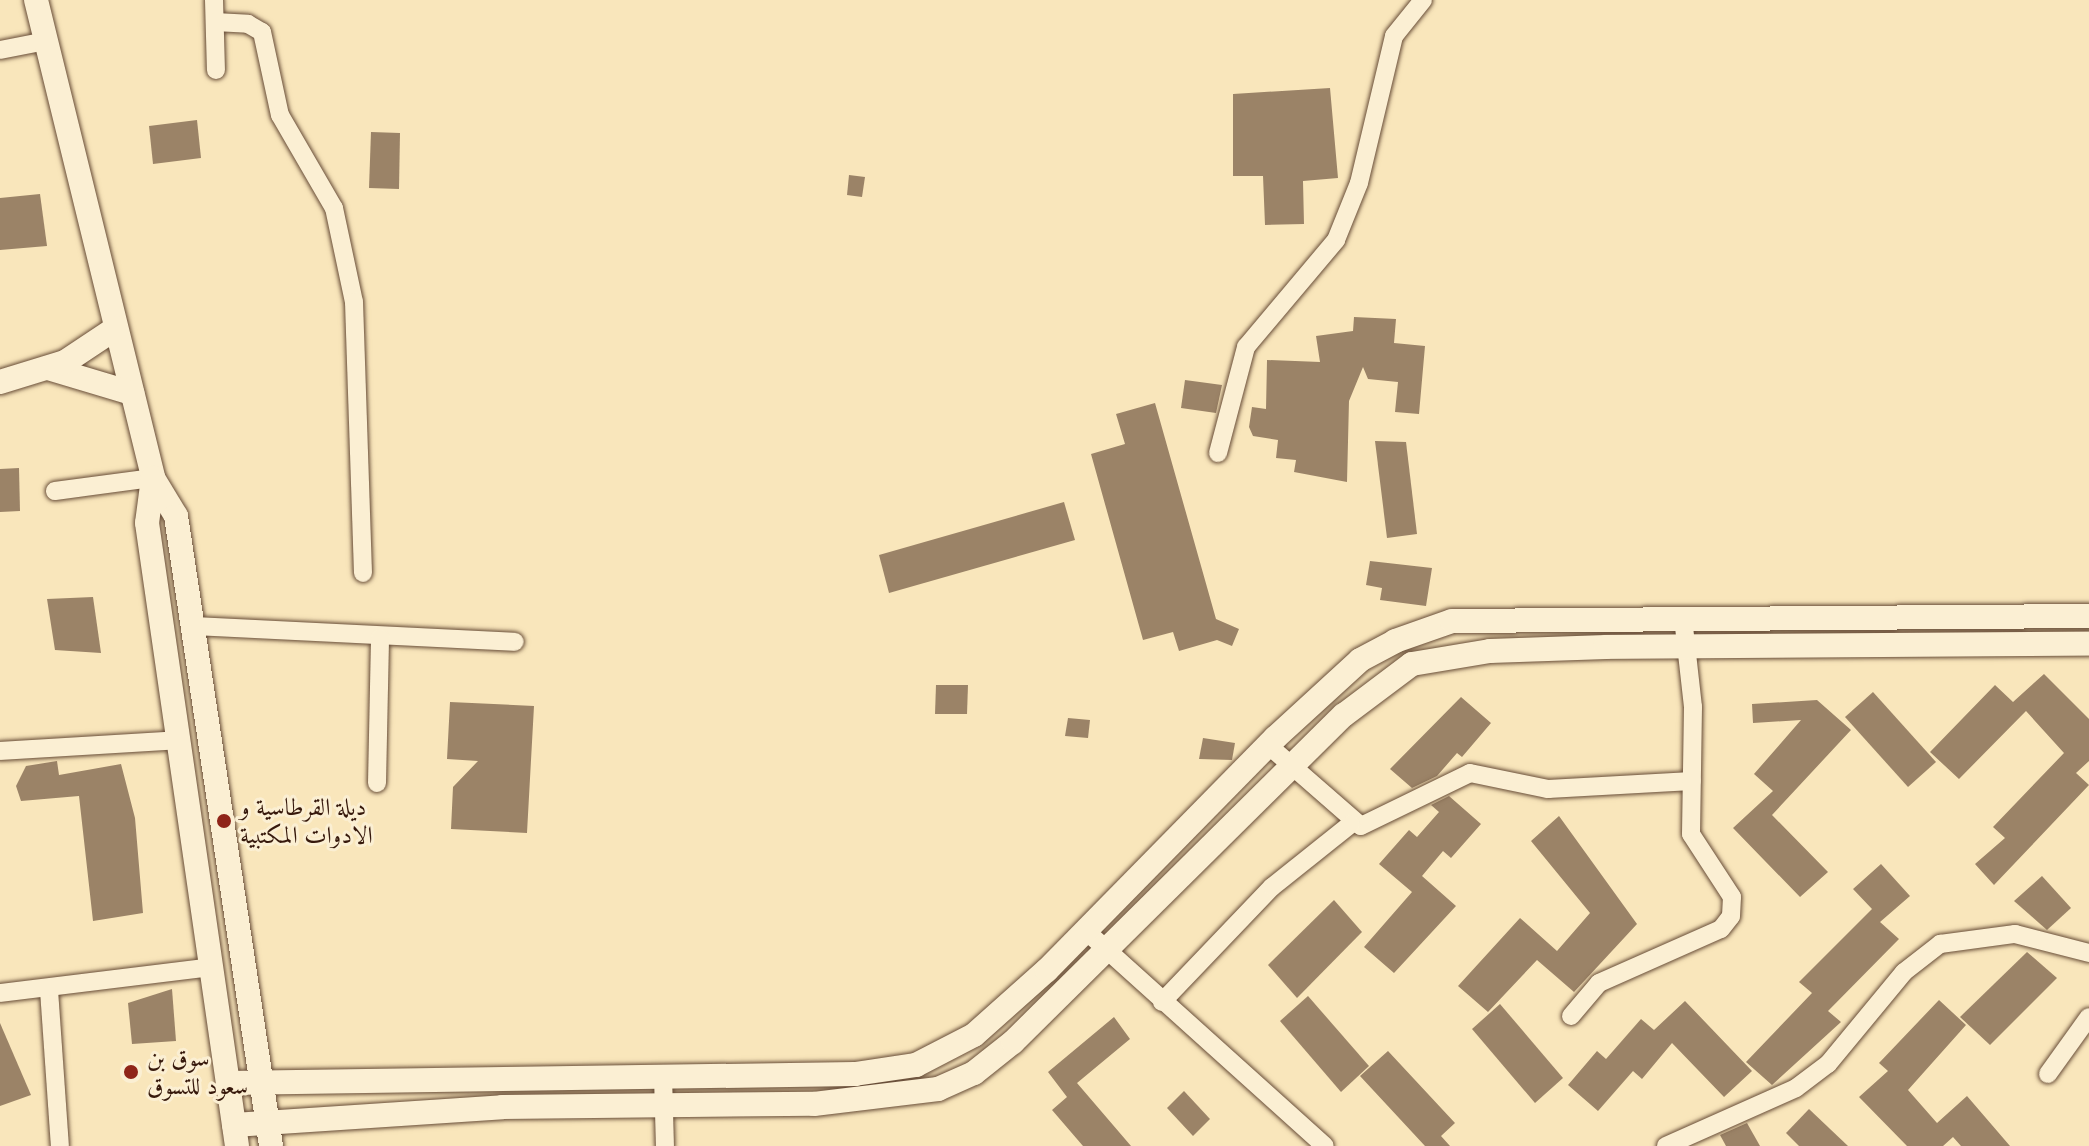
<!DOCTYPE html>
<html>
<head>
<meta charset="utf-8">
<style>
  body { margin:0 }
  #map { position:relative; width:2089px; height:1146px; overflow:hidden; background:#f9e6bb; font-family:"Libre Caslon Text",Amiri,serif }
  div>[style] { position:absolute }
  .building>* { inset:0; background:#9b8367 }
  .roads { filter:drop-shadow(0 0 2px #674c37) drop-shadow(0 0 2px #674c37) }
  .street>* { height:18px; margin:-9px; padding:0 9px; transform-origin:9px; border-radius:9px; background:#fbefd3 }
  .secondary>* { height:24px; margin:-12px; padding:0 12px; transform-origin:12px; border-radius:12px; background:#fbefd3 }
  .dots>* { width:22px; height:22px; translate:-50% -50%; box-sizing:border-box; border:4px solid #fbefd3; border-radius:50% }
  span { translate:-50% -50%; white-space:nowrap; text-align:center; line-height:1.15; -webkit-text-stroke:6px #fbefd3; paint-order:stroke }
  .poi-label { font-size:24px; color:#36180b }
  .left { translate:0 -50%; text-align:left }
</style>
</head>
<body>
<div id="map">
  <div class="building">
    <i style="clip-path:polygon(1330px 88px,1338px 178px,1303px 181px,1304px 224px,1265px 225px,1263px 176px,1233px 176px,1233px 94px)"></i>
    <i style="clip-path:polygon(197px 120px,201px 158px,153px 164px,149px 126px)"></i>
    <i style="clip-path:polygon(371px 132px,400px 133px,399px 189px,369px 188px)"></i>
    <i style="clip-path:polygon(849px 175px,865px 177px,862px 197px,847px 195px)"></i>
    <i style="clip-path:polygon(40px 194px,47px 246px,0 250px,0 198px)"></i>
    <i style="clip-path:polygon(1354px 317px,1396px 319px,1394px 343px,1425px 346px,1419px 414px,1395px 412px,1398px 382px,1368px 379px,1363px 367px,1349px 401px,1347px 482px,1294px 472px,1296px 460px,1276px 458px,1278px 440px,1253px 436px,1249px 427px,1252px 407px,1266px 409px,1267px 360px,1320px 362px,1316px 336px,1353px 331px)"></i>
    <i style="clip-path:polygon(1185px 380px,1222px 385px,1216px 413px,1181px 408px)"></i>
    <i style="clip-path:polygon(1155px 403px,1216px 619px,1239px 629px,1232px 646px,1217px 640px,1179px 651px,1173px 632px,1143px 640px,1091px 454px,1125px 444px,1116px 414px)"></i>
    <i style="clip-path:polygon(1375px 441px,1406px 442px,1417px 534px,1387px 538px)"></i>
    <i style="clip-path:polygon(19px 468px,20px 511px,0 512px,0 469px)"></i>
    <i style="clip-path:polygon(1064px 502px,1075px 540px,889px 593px,879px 555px)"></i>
    <i style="clip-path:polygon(1370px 561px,1432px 568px,1426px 606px,1380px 600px,1382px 588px,1366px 585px)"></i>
    <i style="clip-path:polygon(93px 597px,101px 653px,55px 650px,47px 599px)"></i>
    <i style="clip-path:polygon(2044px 674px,2089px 719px,2089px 761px,2076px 773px,2089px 785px,1994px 885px,1975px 864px,2005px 838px,1993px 827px,2064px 753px,2026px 711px,1959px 779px,1930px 752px,1995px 685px,2013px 702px)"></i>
    <i style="clip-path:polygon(936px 685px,968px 685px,967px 714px,935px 714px)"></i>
    <i style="clip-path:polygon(1873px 692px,1936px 762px,1908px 787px,1845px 717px)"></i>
    <i style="clip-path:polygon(1461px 697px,1491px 723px,1462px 757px,1457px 753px,1437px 776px,1412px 788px,1390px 769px)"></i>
    <i style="clip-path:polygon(1817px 700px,1851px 730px,1772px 815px,1828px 872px,1800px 897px,1733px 828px,1773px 791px,1754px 774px,1801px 720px,1753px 723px,1752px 704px)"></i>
    <i style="clip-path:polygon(450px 702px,534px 706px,527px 833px,451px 829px,453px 787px,478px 761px,447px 759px)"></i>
    <i style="clip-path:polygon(1068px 718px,1090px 720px,1088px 738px,1065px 736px)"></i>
    <i style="clip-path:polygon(1203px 738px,1235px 743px,1232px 760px,1199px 759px)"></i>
    <i style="clip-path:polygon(57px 761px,59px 775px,121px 764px,135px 818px,143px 913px,93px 921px,79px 796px,21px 801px,16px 786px,26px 766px)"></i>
    <i style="clip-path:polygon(1449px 796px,1481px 824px,1451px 858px,1443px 851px,1422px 876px,1456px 906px,1394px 973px,1364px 947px,1412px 892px,1379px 864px,1409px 830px,1417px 837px,1439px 812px,1431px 805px)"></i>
    <i style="clip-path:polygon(1559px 816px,1637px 924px,1574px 992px,1537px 960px,1488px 1012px,1458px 986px,1520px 918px,1557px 951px,1590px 913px,1531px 841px)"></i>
    <i style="clip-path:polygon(1881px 864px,1910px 896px,1880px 922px,1899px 939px,1828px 1011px,1841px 1022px,1772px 1085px,1746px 1062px,1812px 993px,1799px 982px,1872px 909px,1853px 889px)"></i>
    <i style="clip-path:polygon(2042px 876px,2071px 908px,2047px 930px,2014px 901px)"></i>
    <i style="clip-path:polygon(1334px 900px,1362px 932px,1297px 998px,1268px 965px)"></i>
    <i style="clip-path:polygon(2027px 952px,2057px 978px,1990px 1045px,1960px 1017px)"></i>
    <i style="clip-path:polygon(172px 989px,176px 1041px,132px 1044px,128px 1003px)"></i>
    <i style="clip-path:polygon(1308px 996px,1369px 1066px,1341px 1092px,1280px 1021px)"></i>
    <i style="clip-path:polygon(1939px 1000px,1966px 1025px,1908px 1090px,1937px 1123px,1967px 1096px,2010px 1146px,1961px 1146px,1953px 1137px,1943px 1146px,1907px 1146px,1859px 1097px,1888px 1071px,1879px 1063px)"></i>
    <i style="clip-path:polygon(1685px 1001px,1752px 1071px,1724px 1097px,1672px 1043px,1642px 1079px,1633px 1071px,1598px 1111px,1568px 1085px,1597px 1051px,1606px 1059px,1641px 1019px,1654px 1030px)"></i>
    <i style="clip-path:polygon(1500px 1004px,1563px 1078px,1535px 1103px,1472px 1029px)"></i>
    <i style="clip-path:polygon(1114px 1017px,1130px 1039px,1077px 1083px,1131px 1146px,1083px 1146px,1052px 1110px,1067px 1097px,1048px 1072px)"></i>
    <i style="clip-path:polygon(0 1023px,31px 1095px,0 1106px)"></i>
    <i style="clip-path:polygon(1388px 1051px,1455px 1123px,1441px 1136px,1450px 1146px,1425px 1146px,1360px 1076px)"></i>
    <i style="clip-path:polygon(1184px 1091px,1210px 1119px,1193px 1136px,1167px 1108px)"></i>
    <i style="clip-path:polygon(1809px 1109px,1848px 1146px,1799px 1146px,1786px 1133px)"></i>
    <i style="clip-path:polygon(1747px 1123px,1760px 1146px,1726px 1146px,1720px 1135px)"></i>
  </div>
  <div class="roads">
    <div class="street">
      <i style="left:214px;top:0;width:70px;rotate:88.4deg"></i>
      <i style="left:215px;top:22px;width:33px;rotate:3deg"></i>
      <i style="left:248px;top:24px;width:16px;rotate:30deg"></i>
      <i style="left:262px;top:32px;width:85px;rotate:77.8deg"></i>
      <i style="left:280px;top:115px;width:108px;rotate:59.9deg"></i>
      <i style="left:334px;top:208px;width:96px;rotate:78deg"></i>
      <i style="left:354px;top:302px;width:271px;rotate:88.1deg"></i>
      <i style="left:0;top:50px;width:47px;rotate:-11.1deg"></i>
      <i style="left:1218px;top:453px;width:110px;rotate:-75.2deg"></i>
      <i style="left:1246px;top:347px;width:140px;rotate:-49.9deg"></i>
      <i style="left:1336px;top:240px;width:61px;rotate:-68deg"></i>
      <i style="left:1359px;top:183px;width:151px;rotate:-76.6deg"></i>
      <i style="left:1394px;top:36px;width:46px;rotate:-51.1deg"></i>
      <i style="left:55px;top:491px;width:99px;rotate:-7.6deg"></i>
      <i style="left:193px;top:626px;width:322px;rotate:2.8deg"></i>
      <i style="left:1268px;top:745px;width:123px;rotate:41.1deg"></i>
      <i style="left:1361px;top:826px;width:121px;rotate:-25.9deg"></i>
      <i style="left:1470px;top:773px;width:80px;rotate:11.6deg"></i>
      <i style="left:1548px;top:789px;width:144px;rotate:-3.2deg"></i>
      <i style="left:0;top:751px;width:181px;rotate:-3.5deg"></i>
      <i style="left:377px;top:783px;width:145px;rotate:-88.8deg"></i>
      <i style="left:1086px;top:931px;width:321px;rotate:42deg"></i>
      <i style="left:49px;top:990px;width:156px;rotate:86deg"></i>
      <i style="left:0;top:993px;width:214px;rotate:-7deg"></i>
      <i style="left:1162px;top:1002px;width:159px;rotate:-46.3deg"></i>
      <i style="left:1272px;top:887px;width:101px;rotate:-38.6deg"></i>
      <i style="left:1571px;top:1016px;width:43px;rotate:-49.7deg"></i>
      <i style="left:1599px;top:983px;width:133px;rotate:-23.9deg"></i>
      <i style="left:1721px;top:929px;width:16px;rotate:-52deg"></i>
      <i style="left:1731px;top:916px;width:19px;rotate:-87deg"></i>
      <i style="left:1732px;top:897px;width:75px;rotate:-123.1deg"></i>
      <i style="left:1691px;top:834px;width:127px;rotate:-89.1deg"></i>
      <i style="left:1693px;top:707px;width:90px;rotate:-96.4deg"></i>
      <i style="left:2048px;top:1074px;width:70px;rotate:-54.3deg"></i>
      <i style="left:663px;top:1076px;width:70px;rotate:88.4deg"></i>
      <i style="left:1666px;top:1146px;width:142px;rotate:-24deg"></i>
      <i style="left:1796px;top:1088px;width:40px;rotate:-37deg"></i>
      <i style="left:1828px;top:1064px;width:119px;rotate:-50.4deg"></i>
      <i style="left:1904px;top:972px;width:46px;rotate:-37.9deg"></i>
      <i style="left:1940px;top:944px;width:76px;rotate:-7.6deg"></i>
      <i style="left:2015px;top:934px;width:76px;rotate:14.4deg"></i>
    </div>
    <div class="secondary">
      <i style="left:36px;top:0;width:492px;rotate:76.2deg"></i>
      <i style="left:153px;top:478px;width:44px;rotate:58.8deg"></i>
      <i style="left:176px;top:516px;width:637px;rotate:81.42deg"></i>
      <i style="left:48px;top:368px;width:88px;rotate:16.6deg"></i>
      <i style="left:0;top:382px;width:68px;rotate:-17.1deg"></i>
      <i style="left:65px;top:362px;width:61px;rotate:-33.7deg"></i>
      <i style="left:153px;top:478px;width:45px;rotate:97.6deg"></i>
      <i style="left:147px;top:523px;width:629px;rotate:81.78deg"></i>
      <i style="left:228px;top:1083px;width:627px;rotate:-0.82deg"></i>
      <i style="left:855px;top:1074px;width:62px;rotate:-8.4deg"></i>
      <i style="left:916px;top:1065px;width:65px;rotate:-27.3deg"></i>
      <i style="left:974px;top:1035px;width:98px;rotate:-41.7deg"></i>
      <i style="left:1047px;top:970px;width:325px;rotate:-45.5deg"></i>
      <i style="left:1275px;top:738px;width:115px;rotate:-42.5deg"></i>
      <i style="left:1360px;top:660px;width:40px;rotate:-28deg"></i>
      <i style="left:1395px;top:641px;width:60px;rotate:-19.3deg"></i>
      <i style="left:1452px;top:621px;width:637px;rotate:-0.45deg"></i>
      <i style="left:234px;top:1125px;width:269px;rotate:-3.8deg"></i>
      <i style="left:502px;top:1107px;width:312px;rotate:-0.6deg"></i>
      <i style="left:814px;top:1104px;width:125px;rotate:-6.9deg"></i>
      <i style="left:938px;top:1089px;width:39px;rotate:-24deg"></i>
      <i style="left:974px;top:1073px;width:50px;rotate:-38.5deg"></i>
      <i style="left:1013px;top:1042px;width:465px;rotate:-44.7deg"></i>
      <i style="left:1344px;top:715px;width:85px;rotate:-36.9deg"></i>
      <i style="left:1412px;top:664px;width:79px;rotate:-9.5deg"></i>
      <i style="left:1490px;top:651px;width:116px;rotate:-2deg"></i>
      <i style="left:1606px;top:647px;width:483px;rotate:-0.4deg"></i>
    </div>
  </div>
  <div class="dots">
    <i style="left:224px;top:821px;background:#8f2418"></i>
    <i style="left:131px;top:1072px;background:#8f2418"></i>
  </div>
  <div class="poi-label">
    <span class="left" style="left:240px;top:821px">ديلة القرطاسية و<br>الادوات المكتبية</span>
    <span class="left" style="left:147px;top:1072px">سوق بن<br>سعود للتسوق</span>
  </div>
</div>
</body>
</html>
